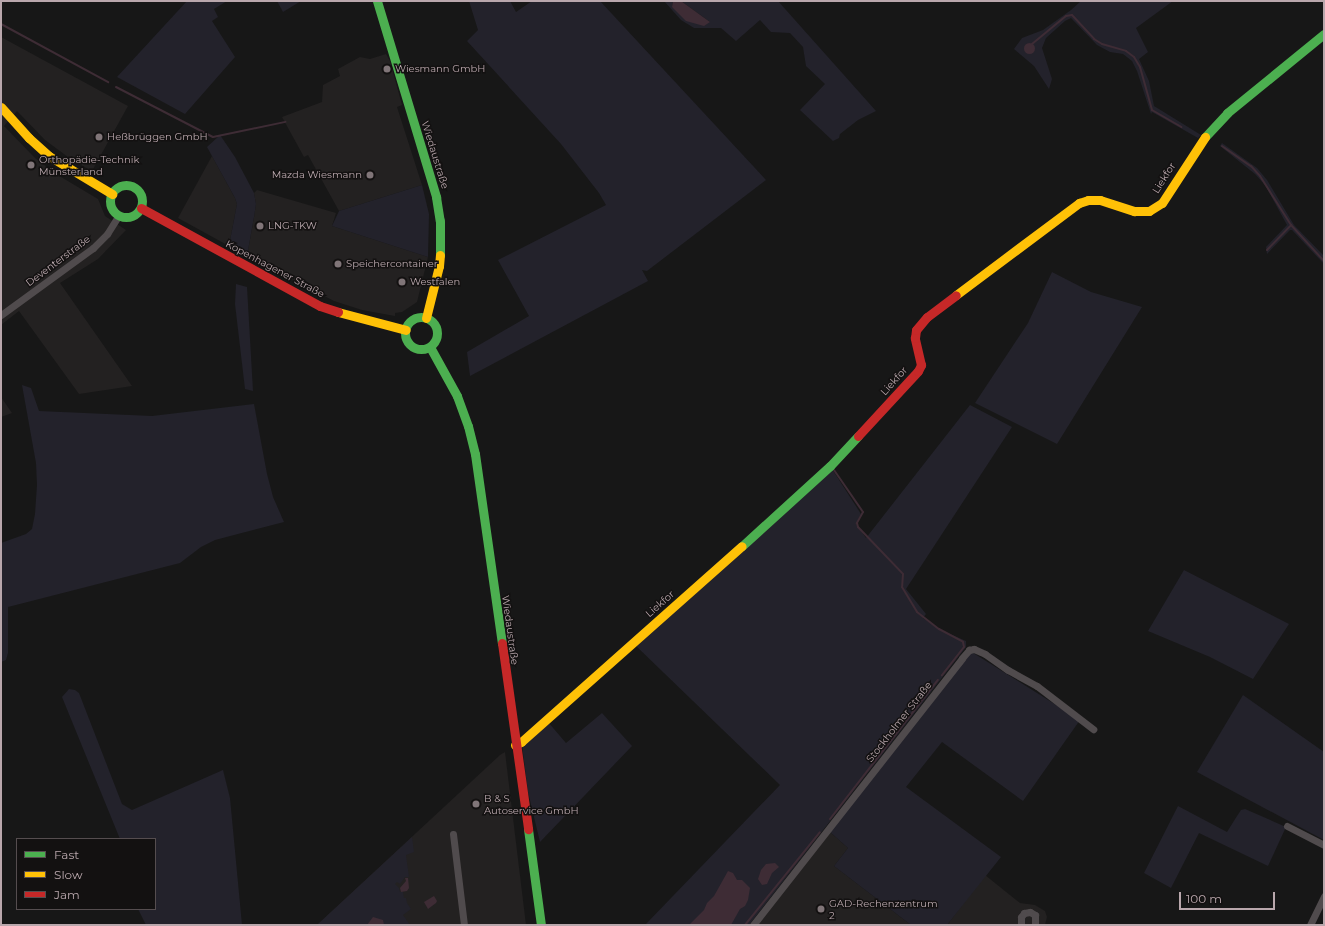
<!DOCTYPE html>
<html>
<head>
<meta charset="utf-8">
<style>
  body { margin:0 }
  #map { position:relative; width:1325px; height:926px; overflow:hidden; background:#171717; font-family:Montserrat,sans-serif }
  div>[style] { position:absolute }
  .built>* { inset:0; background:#232121 }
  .green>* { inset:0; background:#23222b }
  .water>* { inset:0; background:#3e2c35 }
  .round { border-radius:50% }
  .stream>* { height:2px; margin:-1px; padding:0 1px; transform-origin:1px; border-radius:1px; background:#3e2c35 }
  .street>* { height:7px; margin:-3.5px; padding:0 3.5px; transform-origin:3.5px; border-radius:3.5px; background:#504b4d }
  .fast>* { height:9px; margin:-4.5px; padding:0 4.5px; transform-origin:4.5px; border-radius:4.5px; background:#4caf50 }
  .fast>.ring { margin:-4.5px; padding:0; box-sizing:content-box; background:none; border:9px solid #4caf50; border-radius:50% }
  .slow>* { height:9px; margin:-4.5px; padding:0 4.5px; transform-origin:4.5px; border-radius:4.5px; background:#ffc107 }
  .jam>* { height:9px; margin:-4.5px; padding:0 4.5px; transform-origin:4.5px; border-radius:4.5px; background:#c62828 }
  .dots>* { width:11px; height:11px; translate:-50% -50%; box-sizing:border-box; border:2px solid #131111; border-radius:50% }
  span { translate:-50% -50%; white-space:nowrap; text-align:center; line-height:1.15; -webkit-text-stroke:3px #131111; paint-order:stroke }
  .poi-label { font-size:10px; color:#b9a7ac }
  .left { translate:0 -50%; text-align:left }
  .right { translate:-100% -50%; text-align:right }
  .street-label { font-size:10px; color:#b9a7ac }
  .frame { position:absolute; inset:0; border:2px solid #b9a7ac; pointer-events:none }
  .legend { position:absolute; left:16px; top:838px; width:140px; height:72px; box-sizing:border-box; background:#131111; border:1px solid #554d4f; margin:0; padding:5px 7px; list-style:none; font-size:12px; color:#b9a7ac }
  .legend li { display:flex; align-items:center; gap:8px; height:20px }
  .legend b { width:20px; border:1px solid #554d4f }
  .scale { position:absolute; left:1179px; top:892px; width:96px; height:18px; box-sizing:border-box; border:2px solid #b9a7ac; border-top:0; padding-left:5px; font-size:12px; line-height:14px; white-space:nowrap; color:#b9a7ac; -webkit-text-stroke:3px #131111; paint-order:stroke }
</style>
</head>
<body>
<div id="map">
  <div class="built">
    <i style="clip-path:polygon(1px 37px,128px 106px,92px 171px,72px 160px,45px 140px,17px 111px,4px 126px,35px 158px,56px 174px,98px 199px,105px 216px,126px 230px,98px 259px,60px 283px,132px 386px,79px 394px,19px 311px,1px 325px)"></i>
    <i style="clip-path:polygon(386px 54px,390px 61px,402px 105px,397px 107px,422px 185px,339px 211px,308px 155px,304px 157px,282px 117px,322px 102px,323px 85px,340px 76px,338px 69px,360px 57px,370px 59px)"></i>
    <i style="clip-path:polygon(212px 156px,235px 198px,237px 204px,229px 246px,178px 218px)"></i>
    <i style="clip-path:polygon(257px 190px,336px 213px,332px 226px,428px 257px,417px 302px,402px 312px,395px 313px,395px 316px,362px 310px,334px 301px,247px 256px,254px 217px,256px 204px,254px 193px)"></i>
    <i style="clip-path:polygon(1px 397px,12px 413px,1px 417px)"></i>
    <i style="clip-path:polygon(505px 752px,526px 925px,317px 925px,500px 755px)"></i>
    <i style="clip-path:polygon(830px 832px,848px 848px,834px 866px,911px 925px,757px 925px)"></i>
    <i style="clip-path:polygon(985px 875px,1020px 903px,1035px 905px,1045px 911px,1047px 917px,1045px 925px,947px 925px)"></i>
  </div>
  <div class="green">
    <i style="clip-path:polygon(187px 1px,227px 1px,214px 9px,218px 17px,212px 21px,235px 57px,185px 114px,117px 77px)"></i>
    <i style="clip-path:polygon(277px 1px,301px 1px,283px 12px)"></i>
    <i style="clip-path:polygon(469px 1px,510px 1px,516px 12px,532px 1px,600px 1px,766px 180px,647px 271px,642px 270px,648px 281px,470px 376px,467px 352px,529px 316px,498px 260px,606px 205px,599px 193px,561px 144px,467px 41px,478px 30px)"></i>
    <i style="clip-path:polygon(664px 1px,673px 1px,672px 7px,710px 22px,681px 1px,778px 1px,876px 111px,858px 120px,840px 134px,839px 138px,833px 141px,800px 110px,825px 84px,806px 66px,803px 47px,790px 33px,771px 32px,760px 20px,736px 41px,721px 28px,694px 28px,681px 20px)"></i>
    <i style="clip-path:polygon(1081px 1px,1173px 1px,1136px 28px,1148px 52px,1139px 59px,1149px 81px,1154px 106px,1201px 135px,1198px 138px,1152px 112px,1151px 114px,1137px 71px,1132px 61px,1123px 54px,1110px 52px,1097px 45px,1071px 18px,1065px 21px,1046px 38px,1042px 48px,1052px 79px,1049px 89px,1034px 66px,1014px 49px,1022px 38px,1043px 30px,1071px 10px)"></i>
    <i style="clip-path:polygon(220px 135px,235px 157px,254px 193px,256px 204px,254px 217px,247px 256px,229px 246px,237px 204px,235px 198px,207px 147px)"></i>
    <i style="clip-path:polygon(1222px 143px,1257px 168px,1267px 180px,1294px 225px,1324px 256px,1324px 264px,1292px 230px,1290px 230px,1267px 254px,1266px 247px,1287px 225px,1265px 185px,1255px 174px,1220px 146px)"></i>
    <i style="clip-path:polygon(422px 185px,429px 214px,428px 257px,332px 226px,339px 211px)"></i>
    <i style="clip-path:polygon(1052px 272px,1091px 292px,1142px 307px,1057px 444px,975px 403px,1028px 323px)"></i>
    <i style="clip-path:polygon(236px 284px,247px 287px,253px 391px,245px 389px,235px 304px)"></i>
    <i style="clip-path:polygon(22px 385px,31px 388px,39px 411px,152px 416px,254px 404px,267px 474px,273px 497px,284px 522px,215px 540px,201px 547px,180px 563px,8px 607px,8px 653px,6px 660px,1px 662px,1px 543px,26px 534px,32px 529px,35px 514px,37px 485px,36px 463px)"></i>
    <i style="clip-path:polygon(970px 405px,1012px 427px,906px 589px,926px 614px,923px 618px,939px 629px,966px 641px,966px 647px,749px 925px,645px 925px,780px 785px,635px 645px,832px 469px,861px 514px,856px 524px,866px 538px)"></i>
    <i style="clip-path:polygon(1184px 570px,1289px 624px,1253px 679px,1210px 657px,1148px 631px)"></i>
    <i style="clip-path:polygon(970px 651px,1080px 720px,1023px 801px,942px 742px,906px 787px,1001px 857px,947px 925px,911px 925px,834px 866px,848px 848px,830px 832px)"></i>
    <i style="clip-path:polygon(69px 689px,75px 690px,79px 693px,122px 804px,132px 810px,223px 770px,230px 798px,242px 925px,146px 925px,138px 909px,155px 909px,155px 839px,120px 839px,62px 697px)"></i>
    <i style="clip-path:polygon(1243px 695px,1324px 752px,1324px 840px,1197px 772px)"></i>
    <i style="clip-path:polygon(602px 713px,632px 746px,540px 842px,528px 792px,522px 745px,548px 722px,566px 743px)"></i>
    <i style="clip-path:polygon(1178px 806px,1227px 832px,1237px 816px,1241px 810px,1245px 809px,1286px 827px,1268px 866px,1199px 833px,1171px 888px,1144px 873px)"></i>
    <i style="clip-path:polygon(412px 837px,414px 852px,406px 855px,409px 877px,405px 877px,400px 884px,397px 882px,395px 884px,399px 888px,400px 892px,403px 892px,404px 898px,406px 898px,407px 903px,411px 909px,403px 915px,410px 925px,317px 925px)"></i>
  </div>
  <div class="water">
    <i style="clip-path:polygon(673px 1px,681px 1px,710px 22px,704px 26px,686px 21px,672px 7px)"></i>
    <i class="round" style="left:1023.5px;top:42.5px;width:11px;height:11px"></i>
    <i style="clip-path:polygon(775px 863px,779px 867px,772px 873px,767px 884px,762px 885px,758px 879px,761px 870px,766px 864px)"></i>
    <i style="clip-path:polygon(728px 871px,733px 873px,737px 880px,742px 880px,750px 888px,748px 900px,745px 906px,740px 909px,731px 925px,689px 925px,704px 910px,707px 903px,714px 896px)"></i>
    <i style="clip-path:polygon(405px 878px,408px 878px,409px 888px,407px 891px,401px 892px,400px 888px,406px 881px)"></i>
    <i style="clip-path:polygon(434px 896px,437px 901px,436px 903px,428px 909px,424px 902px)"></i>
    <i style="clip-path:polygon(373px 917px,383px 920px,384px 925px,367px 925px)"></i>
  </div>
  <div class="stream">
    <i style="left:1px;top:24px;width:122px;rotate:28.5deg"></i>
    <i style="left:1032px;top:44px;width:44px;rotate:-39.5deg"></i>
    <i style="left:1066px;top:16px;width:6px;rotate:-9deg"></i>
    <i style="left:1072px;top:15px;width:33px;rotate:47deg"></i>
    <i style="left:1094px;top:39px;width:9px;rotate:32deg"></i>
    <i style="left:1102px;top:44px;width:25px;rotate:16deg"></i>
    <i style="left:1126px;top:51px;width:10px;rotate:37deg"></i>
    <i style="left:1134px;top:57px;width:12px;rotate:59deg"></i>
    <i style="left:1140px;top:67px;width:45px;rotate:74.4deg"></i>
    <i style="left:1152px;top:110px;width:34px;rotate:30deg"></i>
    <i style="left:116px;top:87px;width:109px;rotate:27.3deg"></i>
    <i style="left:213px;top:137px;width:74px;rotate:-11.8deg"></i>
    <i style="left:1222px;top:146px;width:35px;rotate:35deg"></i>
    <i style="left:1251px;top:166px;width:13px;rotate:48deg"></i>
    <i style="left:1260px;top:176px;width:58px;rotate:57.7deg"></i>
    <i style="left:1291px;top:225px;width:49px;rotate:47.5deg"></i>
    <i style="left:1267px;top:250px;width:35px;rotate:-46deg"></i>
    <i style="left:834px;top:470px;width:51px;rotate:55.4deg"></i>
    <i style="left:863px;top:512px;width:13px;rotate:119deg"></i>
    <i style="left:857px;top:523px;width:4px;rotate:76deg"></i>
    <i style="left:858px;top:527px;width:65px;rotate:46.2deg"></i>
    <i style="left:903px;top:574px;width:13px;rotate:94deg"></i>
    <i style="left:902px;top:587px;width:29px;rotate:59deg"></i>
    <i style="left:917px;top:612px;width:28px;rotate:38deg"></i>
    <i style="left:939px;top:629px;width:27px;rotate:28deg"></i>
    <i style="left:963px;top:642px;width:5px;rotate:79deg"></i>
    <i style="left:964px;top:647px;width:36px;rotate:128deg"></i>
    <i style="left:830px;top:819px;width:176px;rotate:-52.2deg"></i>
    <i style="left:745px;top:925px;width:119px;rotate:-51.1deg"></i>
  </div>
  <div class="street">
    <i style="left:1px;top:315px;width:114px;rotate:-36.1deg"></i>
    <i style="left:93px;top:248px;width:20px;rotate:-45deg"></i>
    <i style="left:107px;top:234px;width:22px;rotate:-58deg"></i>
    <i style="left:1287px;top:826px;width:42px;rotate:27.2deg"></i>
    <i style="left:453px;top:834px;width:92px;rotate:83.1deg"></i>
    <i style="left:753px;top:925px;width:339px;rotate:-51.9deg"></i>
    <i style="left:962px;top:658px;width:11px;rotate:-49deg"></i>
    <i style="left:969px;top:650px;width:5px;rotate:-11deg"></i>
    <i style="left:974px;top:649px;width:12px;rotate:24deg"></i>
    <i style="left:985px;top:654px;width:28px;rotate:35deg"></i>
    <i style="left:1008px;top:670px;width:33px;rotate:29deg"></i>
    <i style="left:1037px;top:686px;width:71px;rotate:37.5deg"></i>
    <i style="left:1021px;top:925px;width:8px;rotate:-90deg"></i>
    <i style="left:1021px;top:917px;width:5px;rotate:-53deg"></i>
    <i style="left:1024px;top:913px;width:6px;rotate:-9deg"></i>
    <i style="left:1030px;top:912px;width:6px;rotate:31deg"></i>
    <i style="left:1035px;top:915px;width:10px;rotate:90deg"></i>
    <i style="left:1310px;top:925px;width:32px;rotate:-64deg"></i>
  </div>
  <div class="fast">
    <i style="left:377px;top:1px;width:205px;rotate:73.2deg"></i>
    <i style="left:436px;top:197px;width:24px;rotate:81deg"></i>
    <i style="left:440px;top:221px;width:34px;rotate:90deg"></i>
    <i style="left:1205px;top:137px;width:33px;rotate:-47deg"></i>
    <i style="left:1227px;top:113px;width:125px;rotate:-39.2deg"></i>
    <i class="ring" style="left:110px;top:185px;width:23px;height:23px"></i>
    <i class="ring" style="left:405px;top:317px;width:23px;height:23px"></i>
    <i style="left:430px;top:347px;width:56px;rotate:61.1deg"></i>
    <i style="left:457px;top:396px;width:32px;rotate:70deg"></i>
    <i style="left:468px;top:426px;width:29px;rotate:76deg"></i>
    <i style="left:475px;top:454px;width:191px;rotate:81.9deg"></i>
    <i style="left:742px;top:546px;width:119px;rotate:-42.3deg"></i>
    <i style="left:830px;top:466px;width:41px;rotate:-47deg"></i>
    <i style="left:528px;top:829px;width:97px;rotate:82.3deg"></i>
  </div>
  <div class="slow">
    <i style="left:1px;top:107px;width:42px;rotate:47.9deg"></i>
    <i style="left:29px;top:138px;width:27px;rotate:42deg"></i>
    <i style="left:49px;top:156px;width:74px;rotate:31.1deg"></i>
    <i style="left:956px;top:295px;width:154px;rotate:-36.8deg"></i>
    <i style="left:1079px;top:203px;width:9px;rotate:-18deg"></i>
    <i style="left:1088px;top:200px;width:12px"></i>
    <i style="left:1100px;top:200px;width:36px;rotate:18deg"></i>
    <i style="left:1134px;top:211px;width:15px"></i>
    <i style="left:1149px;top:211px;width:15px;rotate:-32deg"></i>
    <i style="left:1162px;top:203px;width:79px;rotate:-56.9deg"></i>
    <i style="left:338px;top:312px;width:70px;rotate:14.8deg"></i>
    <i style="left:426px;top:318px;width:54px;rotate:-76deg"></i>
    <i style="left:439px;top:266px;width:11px;rotate:-85deg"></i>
    <i style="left:515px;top:745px;width:7px;rotate:-27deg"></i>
    <i style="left:521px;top:742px;width:295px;rotate:-41.6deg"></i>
  </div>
  <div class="jam">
    <i style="left:141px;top:208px;width:204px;rotate:28.7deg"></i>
    <i style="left:320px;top:306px;width:19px;rotate:18deg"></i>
    <i style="left:858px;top:436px;width:88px;rotate:-47.3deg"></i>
    <i style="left:918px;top:371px;width:7px;rotate:-63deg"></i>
    <i style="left:921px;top:365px;width:28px;rotate:-103deg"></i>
    <i style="left:915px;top:338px;width:8px;rotate:-83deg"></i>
    <i style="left:916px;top:330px;width:17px;rotate:-50deg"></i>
    <i style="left:927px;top:317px;width:36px;rotate:-37deg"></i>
    <i style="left:502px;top:643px;width:188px;rotate:82deg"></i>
  </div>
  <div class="dots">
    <i style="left:387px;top:69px;background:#807578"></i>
    <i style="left:99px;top:137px;background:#807578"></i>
    <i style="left:31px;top:165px;background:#807578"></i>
    <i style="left:370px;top:175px;background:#807578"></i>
    <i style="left:260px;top:226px;background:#807578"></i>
    <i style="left:338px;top:264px;background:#807578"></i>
    <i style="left:402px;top:282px;background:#807578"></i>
    <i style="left:476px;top:804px;background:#807578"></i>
    <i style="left:821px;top:909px;background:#807578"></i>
  </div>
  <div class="poi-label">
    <span class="left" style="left:395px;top:69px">Wiesmann GmbH</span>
    <span class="left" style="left:107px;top:137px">Heßbrüggen GmbH</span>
    <span class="left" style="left:39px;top:165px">Orthopädie-Technik<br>Münsterland</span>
    <span class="right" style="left:362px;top:175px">Mazda Wiesmann</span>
    <span class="left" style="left:268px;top:226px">LNG-TKW</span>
    <span class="left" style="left:346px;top:264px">Speichercontainer</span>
    <span class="left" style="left:410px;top:282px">Westfalen</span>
    <span class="left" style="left:484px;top:804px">B &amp; S<br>Autoservice GmbH</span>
    <span class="left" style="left:829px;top:909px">GAD-Rechenzentrum<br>2</span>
  </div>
  <div class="street-label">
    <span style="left:435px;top:155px;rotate:73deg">Wiedaustraße</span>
    <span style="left:1164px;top:178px;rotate:-58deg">Liekfor</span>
    <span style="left:58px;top:261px;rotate:-37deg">Deventerstraße</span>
    <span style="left:275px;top:269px;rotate:28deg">Kopenhagener Straße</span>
    <span style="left:894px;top:381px;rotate:-48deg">Liekfor</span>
    <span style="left:660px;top:604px;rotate:-41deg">Liekfor</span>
    <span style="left:510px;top:630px;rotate:82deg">Wiedaustraße</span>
    <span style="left:899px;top:722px;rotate:-52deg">Stockholmer Straße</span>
  </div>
  <div class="frame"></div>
  <ul class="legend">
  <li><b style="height:5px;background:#4caf50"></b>Fast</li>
  <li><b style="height:5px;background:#ffc107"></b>Slow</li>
  <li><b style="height:5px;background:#c62828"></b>Jam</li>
  </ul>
  <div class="scale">100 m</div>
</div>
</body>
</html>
